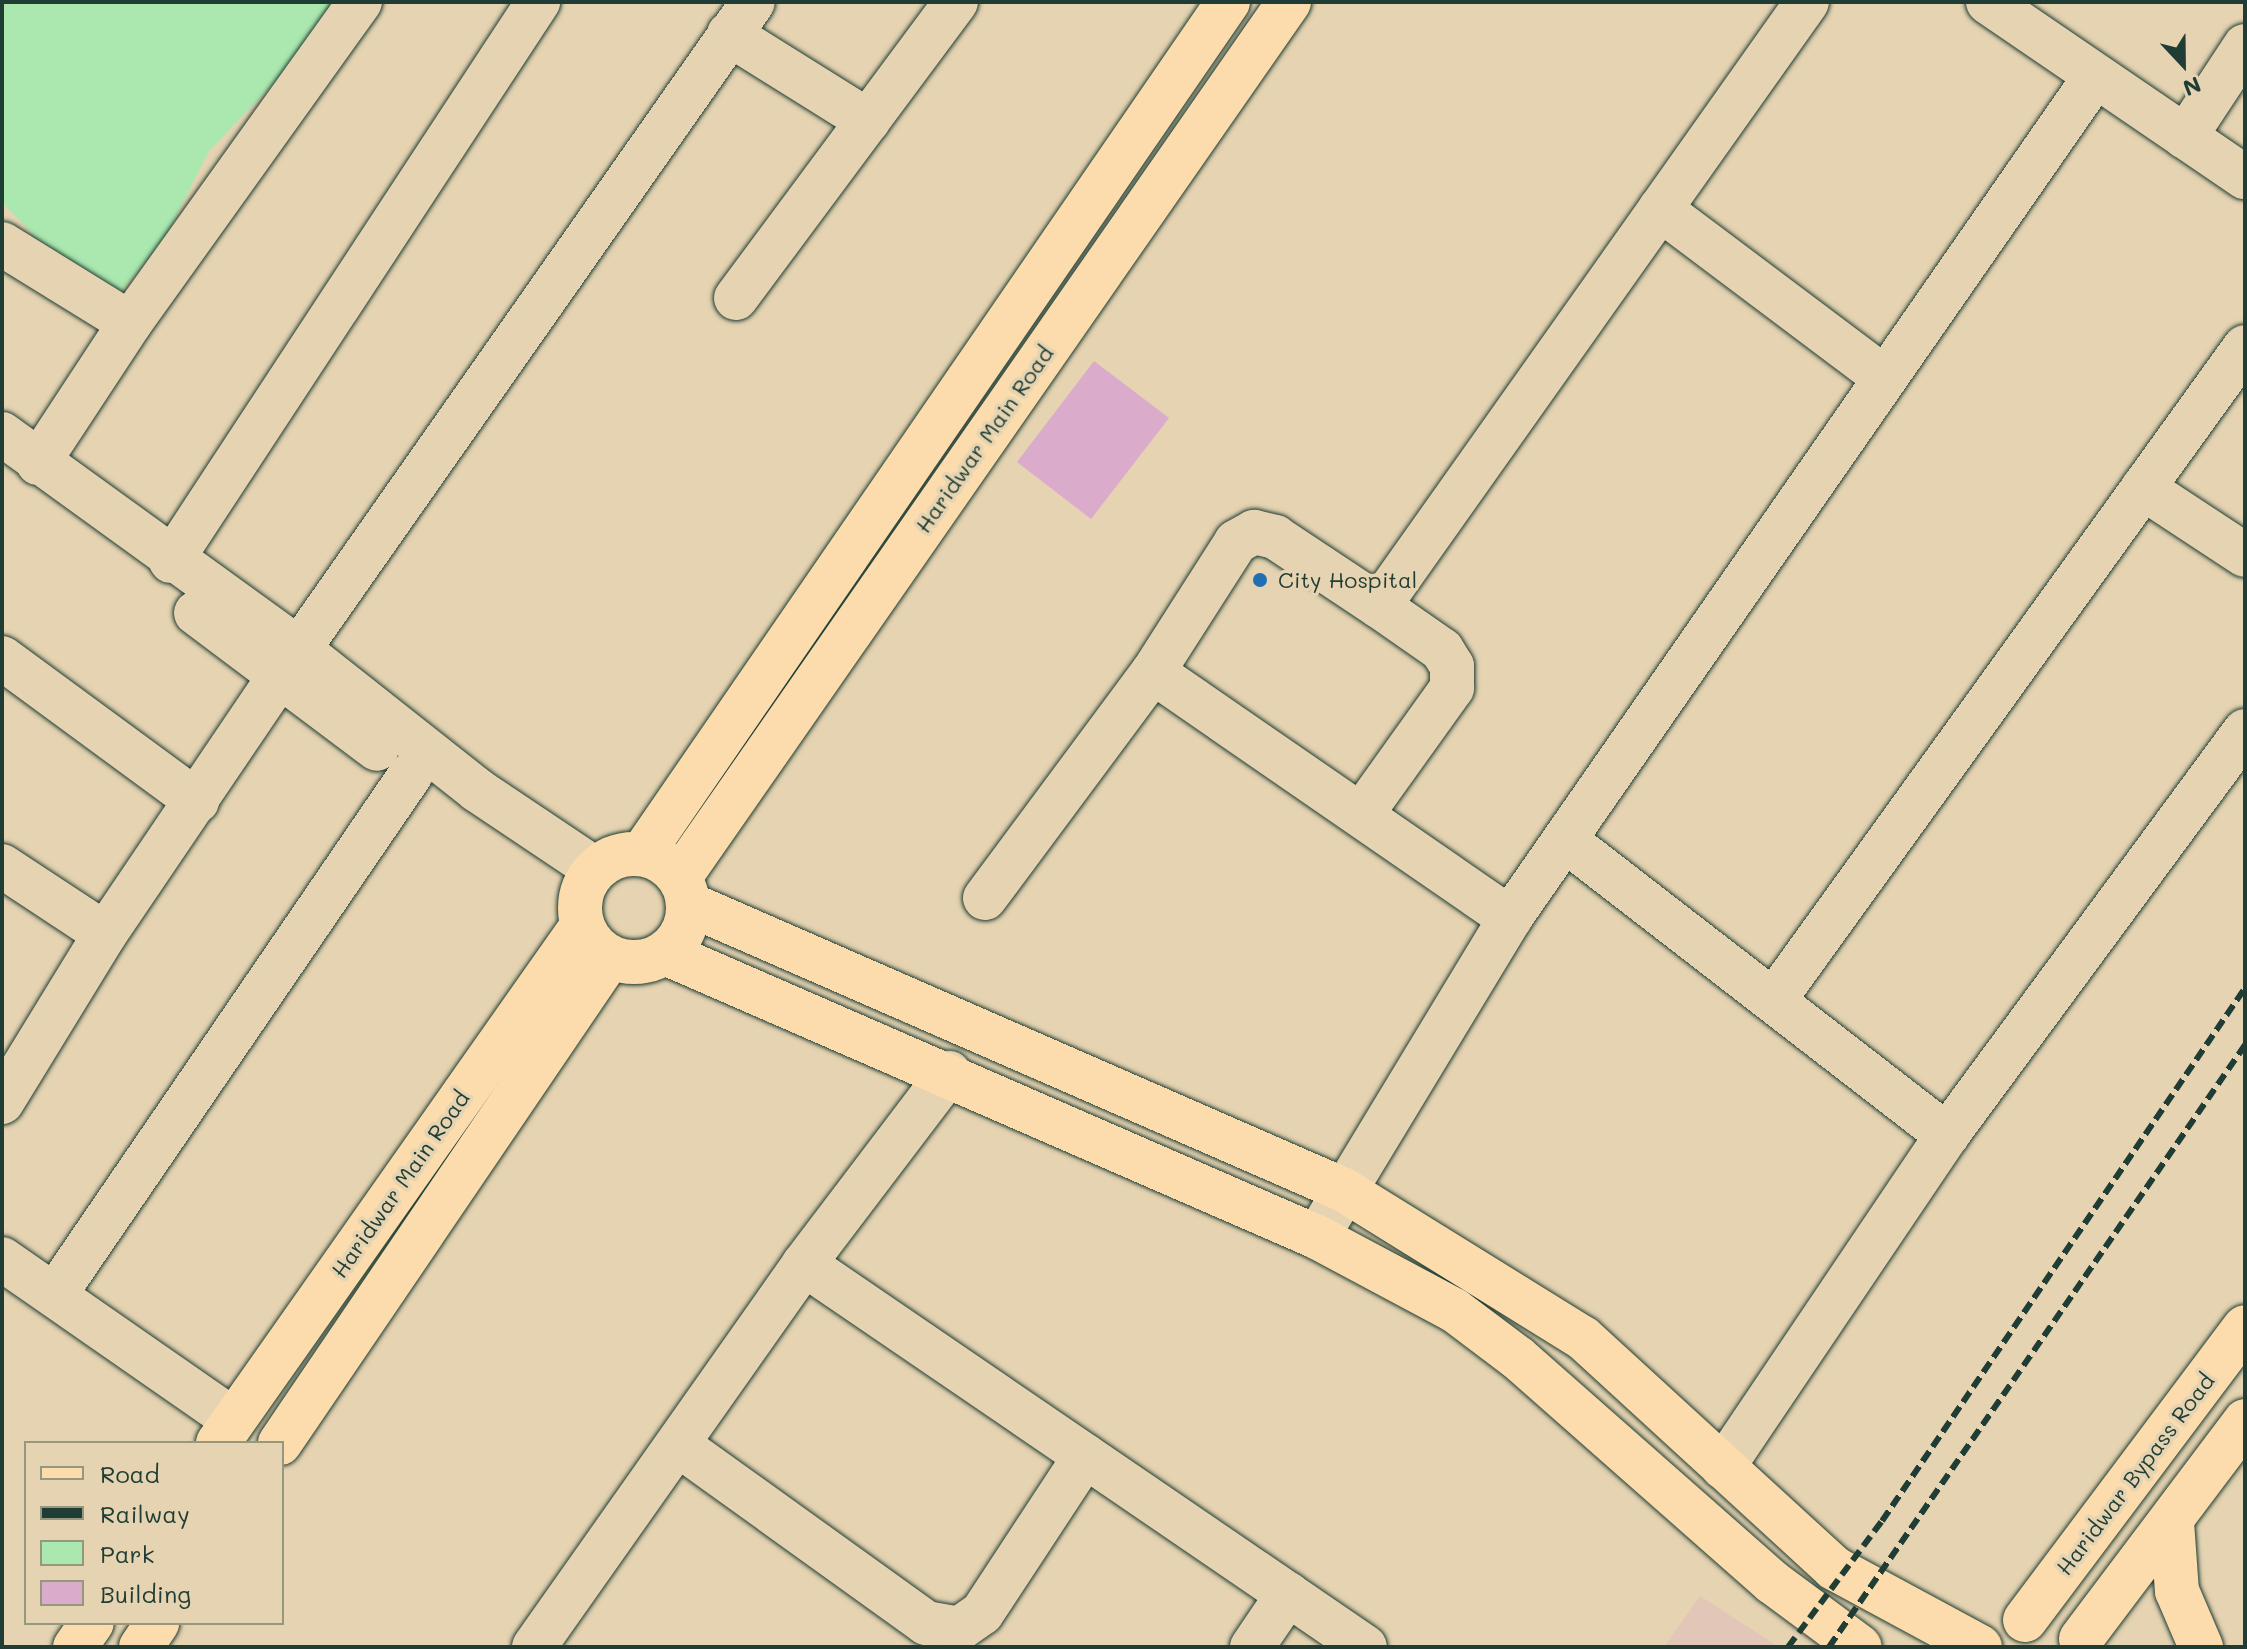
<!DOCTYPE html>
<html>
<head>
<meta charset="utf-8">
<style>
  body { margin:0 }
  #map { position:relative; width:2247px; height:1649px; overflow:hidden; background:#e5d3b1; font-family:Mali,sans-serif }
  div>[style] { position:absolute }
  .built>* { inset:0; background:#e2c7b9 }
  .green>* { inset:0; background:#aae8af }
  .building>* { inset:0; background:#dbabcc }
  .roads { filter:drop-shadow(0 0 2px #1f3d34) drop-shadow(0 0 2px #1f3d34) }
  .minor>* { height:44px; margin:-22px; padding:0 22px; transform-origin:22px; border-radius:22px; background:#e5d3b1 }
  .major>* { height:44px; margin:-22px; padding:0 22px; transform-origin:22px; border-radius:22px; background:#fcdcac }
  .major>.ring { margin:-22px; padding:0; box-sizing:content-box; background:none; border:44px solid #fcdcac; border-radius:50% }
  .rail>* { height:6px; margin-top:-3px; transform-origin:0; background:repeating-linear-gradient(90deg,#1f3d34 0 12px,transparent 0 18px) }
  .dots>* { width:22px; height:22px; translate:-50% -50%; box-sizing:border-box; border:4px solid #e5d3b1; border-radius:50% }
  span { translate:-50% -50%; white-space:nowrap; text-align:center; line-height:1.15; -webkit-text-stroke:7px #e5d3b1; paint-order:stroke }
  .street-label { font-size:22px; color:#1f3d34 }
  .poi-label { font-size:22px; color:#1f3d34 }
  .left { translate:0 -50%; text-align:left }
  .frame { position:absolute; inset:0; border:4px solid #1f3d34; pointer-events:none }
  .legend { position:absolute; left:24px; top:1441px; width:260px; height:184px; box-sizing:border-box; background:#e5d3b1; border:2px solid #96977f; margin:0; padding:10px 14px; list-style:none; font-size:24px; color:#1f3d34 }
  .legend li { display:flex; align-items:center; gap:16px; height:40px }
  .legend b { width:40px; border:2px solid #96977f }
  .north { position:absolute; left:2143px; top:24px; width:80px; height:80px; -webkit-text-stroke:6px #e5d3b1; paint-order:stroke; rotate:158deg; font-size:22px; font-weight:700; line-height:32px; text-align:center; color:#1f3d34 }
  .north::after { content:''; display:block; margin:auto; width:28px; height:36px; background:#1f3d34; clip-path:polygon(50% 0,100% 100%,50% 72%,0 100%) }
</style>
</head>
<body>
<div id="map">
  <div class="built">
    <i style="clip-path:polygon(1700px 1596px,1779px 1647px,1664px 1647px)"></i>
  </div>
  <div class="green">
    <i style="clip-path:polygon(2px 2px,337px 2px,289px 67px,209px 151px,163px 242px,121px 291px,70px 312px,45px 279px,47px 250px,2px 202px)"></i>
  </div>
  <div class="building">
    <i style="clip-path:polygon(1094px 361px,1169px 418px,1091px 519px,1017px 462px)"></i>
  </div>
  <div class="roads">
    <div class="minor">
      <i style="left:1988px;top:2px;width:311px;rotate:34.3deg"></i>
      <i style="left:729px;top:34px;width:164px;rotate:32deg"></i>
      <i style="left:2185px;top:137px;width:109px;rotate:-56.6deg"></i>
      <i style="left:1660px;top:209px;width:281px;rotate:36.9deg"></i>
      <i style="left:2px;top:244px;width:150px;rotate:31.7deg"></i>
      <i style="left:736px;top:298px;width:369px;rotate:-53.4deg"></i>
      <i style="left:2px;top:434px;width:368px;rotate:35.9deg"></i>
      <i style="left:300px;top:650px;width:226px;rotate:38.3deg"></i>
      <i style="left:477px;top:790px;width:142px;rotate:33.8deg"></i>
      <i style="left:38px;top:463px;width:168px;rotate:-56.7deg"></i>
      <i style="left:130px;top:323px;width:395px;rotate:-54.4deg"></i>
      <i style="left:2143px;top:488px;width:122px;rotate:33.3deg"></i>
      <i style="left:171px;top:561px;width:669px;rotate:-56.71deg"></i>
      <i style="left:1379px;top:606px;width:740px;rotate:-54.68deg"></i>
      <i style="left:196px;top:613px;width:226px;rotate:36.9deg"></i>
      <i style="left:2px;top:658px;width:242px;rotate:36.3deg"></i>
      <i style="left:1153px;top:672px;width:434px;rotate:34.6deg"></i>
      <i style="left:1565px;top:840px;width:483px;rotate:37.7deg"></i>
      <i style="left:2px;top:866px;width:123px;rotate:33.4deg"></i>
      <i style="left:985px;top:898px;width:282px;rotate:-53.4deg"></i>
      <i style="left:1153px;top:672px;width:154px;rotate:-57.4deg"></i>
      <i style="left:1236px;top:542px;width:21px;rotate:-29deg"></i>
      <i style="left:1254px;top:532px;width:22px;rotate:13deg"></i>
      <i style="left:1275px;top:537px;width:125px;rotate:33.6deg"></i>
      <i style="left:1379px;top:606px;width:77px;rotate:34.9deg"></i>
      <i style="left:1442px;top:650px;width:19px;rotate:58deg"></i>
      <i style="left:1452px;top:666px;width:22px;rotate:90deg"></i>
      <i style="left:1452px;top:688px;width:156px;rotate:125.6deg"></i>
      <i style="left:1774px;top:1000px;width:805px;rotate:-54.2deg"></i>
      <i style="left:2px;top:1102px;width:197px;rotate:-58.5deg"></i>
      <i style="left:105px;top:934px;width:312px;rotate:-55.9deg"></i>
      <i style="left:280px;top:676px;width:823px;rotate:-54.94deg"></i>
      <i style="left:1317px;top:1237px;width:373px;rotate:-58.8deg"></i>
      <i style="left:1510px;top:918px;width:1023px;rotate:-55.19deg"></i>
      <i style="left:2px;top:1259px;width:282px;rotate:34.8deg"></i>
      <i style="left:804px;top:1264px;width:679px;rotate:34.32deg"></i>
      <i style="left:56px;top:1293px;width:629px;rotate:-55.63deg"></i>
      <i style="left:680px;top:1446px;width:303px;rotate:35.7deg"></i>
      <i style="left:926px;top:1623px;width:34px;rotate:10deg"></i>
      <i style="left:959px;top:1629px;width:28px;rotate:-35deg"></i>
      <i style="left:982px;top:1613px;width:188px;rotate:-56.7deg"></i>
      <i style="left:1723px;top:1467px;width:400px;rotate:-56deg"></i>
      <i style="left:1947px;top:1135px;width:502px;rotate:-53.59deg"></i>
      <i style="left:534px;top:1647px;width:469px;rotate:-54.8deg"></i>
      <i style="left:804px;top:1264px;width:240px;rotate:-52.8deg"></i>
      <i style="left:1252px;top:1647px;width:64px;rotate:-55.8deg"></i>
    </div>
    <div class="major">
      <i class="ring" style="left:580px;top:854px;width:64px;height:64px"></i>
      <i style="left:642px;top:854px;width:1034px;rotate:-55.48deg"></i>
      <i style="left:680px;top:877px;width:1066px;rotate:-55.16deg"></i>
      <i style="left:689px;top:904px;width:715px;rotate:23.59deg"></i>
      <i style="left:1344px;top:1190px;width:281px;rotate:31.8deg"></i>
      <i style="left:1583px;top:1338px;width:340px;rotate:42.5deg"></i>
      <i style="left:1834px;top:1568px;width:166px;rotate:28.4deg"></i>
      <i style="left:665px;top:953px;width:711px;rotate:23.54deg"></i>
      <i style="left:1317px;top:1237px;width:155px;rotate:28.1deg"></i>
      <i style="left:1454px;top:1310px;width:80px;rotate:36.9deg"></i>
      <i style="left:1518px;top:1358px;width:339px;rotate:41.4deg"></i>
      <i style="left:1772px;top:1582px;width:109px;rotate:36.5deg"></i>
      <i style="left:218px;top:1443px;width:632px;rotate:-54.85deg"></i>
      <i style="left:280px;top:1443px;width:587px;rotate:-55.82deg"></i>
      <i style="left:2172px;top:1522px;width:69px;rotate:85.9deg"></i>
      <i style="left:2177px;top:1591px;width:61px;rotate:66.8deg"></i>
      <i style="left:2025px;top:1620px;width:366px;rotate:-53.1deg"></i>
      <i style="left:2081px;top:1639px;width:273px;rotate:-53deg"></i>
      <i style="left:75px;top:1647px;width:29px;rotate:-55deg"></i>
      <i style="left:141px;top:1647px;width:29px;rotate:-56deg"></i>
    </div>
  </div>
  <div class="rail">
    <i style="left:1788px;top:1647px;width:157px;rotate:-53.3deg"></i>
    <i style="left:1882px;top:1521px;width:645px;rotate:-55.74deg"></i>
    <i style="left:1829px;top:1647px;width:732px;rotate:-55.35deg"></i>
  </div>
  <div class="dots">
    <i style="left:1260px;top:580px;background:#1f6fb2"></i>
  </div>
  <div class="street-label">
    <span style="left:984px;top:439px;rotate:-55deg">Haridwar Main Road</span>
    <span style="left:400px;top:1184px;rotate:-55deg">Haridwar Main Road</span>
    <span style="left:2135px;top:1474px;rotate:-53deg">Haridwar Bypass Road</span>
  </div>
  <div class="poi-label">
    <span class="left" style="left:1278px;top:580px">City Hospital</span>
  </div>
  <div class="frame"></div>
  <ul class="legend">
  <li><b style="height:10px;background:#fcdcac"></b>Road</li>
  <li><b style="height:10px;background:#1f3d34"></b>Railway</li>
  <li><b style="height:22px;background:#aae8af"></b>Park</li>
  <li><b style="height:22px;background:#dbabcc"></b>Building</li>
  </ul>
  <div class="north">N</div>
</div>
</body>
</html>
